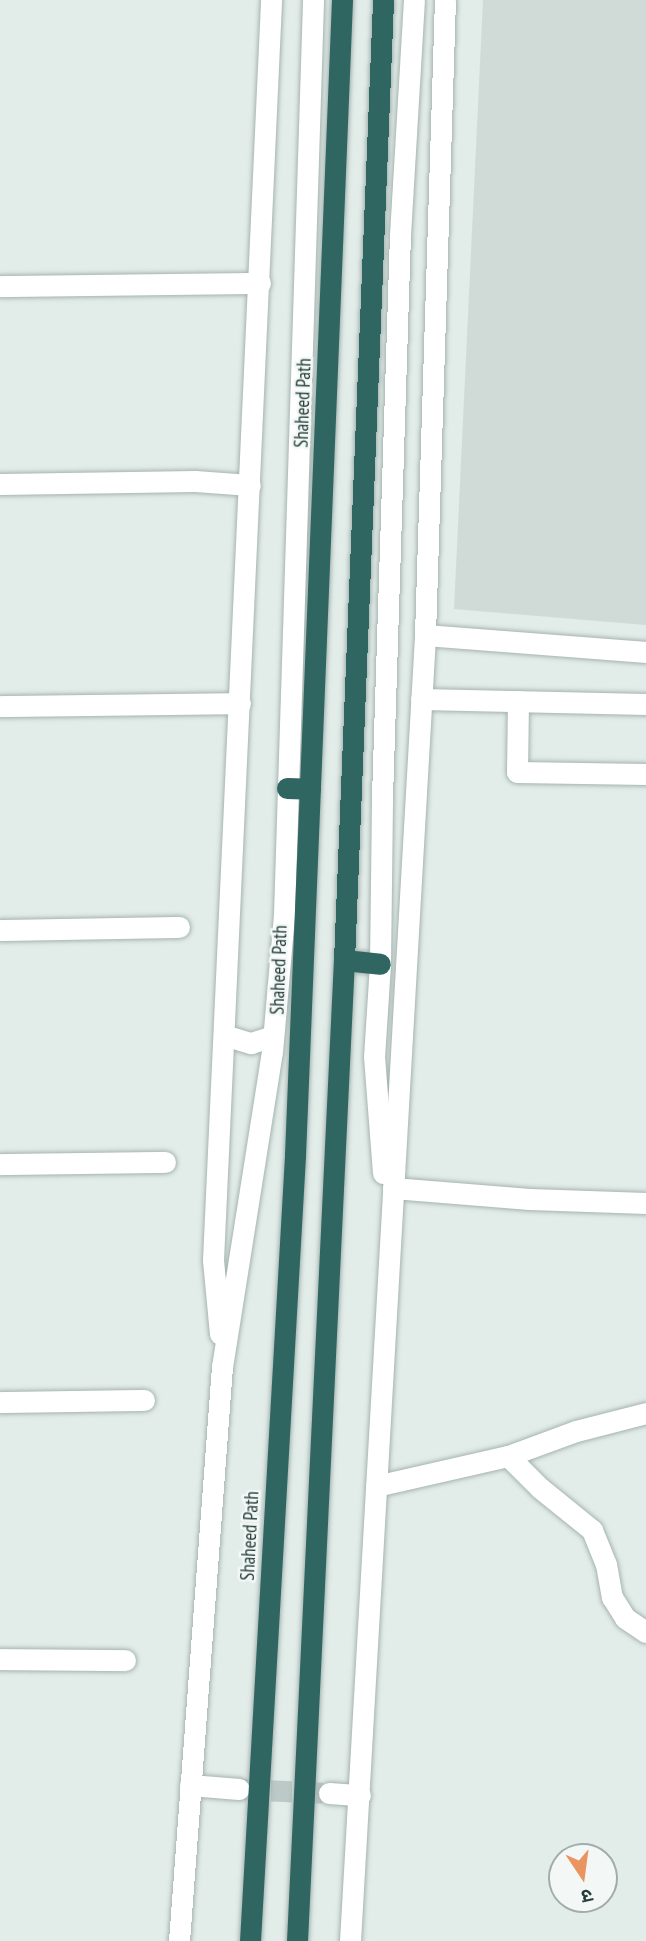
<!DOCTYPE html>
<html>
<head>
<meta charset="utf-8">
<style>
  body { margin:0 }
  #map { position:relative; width:646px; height:1941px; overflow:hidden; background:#e2ece9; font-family:"PT Sans Narrow","Noto Sans Devanagari",sans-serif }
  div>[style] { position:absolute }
  .built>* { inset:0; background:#d0dbd8 }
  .minor-tunnel>* { height:21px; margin-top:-10.5px; transform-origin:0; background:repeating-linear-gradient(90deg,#bcc9c6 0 21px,transparent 0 31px) }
  .roads { filter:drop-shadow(0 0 2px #a5b4b0) drop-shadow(0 0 2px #a5b4b0) }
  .minor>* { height:21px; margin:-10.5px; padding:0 10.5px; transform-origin:10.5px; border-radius:10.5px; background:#fff }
  .highway>* { height:21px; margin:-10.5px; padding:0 10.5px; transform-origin:10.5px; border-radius:10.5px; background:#306662 }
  span { translate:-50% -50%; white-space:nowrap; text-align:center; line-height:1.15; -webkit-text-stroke:5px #f3f8f6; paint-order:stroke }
  .street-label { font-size:19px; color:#233c38 }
  .north { position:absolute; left:548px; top:1843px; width:70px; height:70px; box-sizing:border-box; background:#f3f8f6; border:2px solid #a0adaa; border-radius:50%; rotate:167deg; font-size:19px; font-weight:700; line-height:28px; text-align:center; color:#233c38 }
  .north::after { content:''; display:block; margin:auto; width:24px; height:32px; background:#ea9561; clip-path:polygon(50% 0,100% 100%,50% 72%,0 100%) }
</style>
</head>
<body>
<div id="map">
  <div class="built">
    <i style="clip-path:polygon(483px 0,646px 0,646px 625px,454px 609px)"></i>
  </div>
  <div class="minor-tunnel">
    <i style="left:240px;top:1789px;width:89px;rotate:2.6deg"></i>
  </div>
  <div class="roads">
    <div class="minor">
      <i style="left:0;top:286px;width:260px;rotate:-0.7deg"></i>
      <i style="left:0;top:484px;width:195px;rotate:-0.9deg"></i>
      <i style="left:195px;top:481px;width:55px;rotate:4.2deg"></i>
      <i style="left:425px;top:635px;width:222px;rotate:4.4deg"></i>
      <i style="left:421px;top:699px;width:225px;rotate:1.3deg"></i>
      <i style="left:518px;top:701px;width:71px;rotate:90.8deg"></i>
      <i style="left:517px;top:772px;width:129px;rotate:0.9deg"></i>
      <i style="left:0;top:706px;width:240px;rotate:-0.7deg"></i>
      <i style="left:0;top:930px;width:179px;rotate:-1deg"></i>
      <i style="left:224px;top:1035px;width:28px;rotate:17deg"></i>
      <i style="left:251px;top:1043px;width:23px;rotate:-18deg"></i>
      <i style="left:0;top:1164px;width:165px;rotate:-0.7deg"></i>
      <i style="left:383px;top:1173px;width:116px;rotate:-94.4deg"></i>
      <i style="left:374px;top:1057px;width:93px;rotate:-86.3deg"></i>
      <i style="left:380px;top:964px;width:167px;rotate:-89.3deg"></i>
      <i style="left:382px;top:797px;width:562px;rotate:-88.17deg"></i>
      <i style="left:400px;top:235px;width:235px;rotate:-86.6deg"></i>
      <i style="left:393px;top:1188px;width:137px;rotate:4.6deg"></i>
      <i style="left:530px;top:1199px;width:116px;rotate:2deg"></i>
      <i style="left:220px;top:1334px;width:74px;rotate:-95.4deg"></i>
      <i style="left:213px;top:1260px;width:1261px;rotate:-87.36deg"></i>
      <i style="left:0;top:1402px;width:144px;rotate:-0.8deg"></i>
      <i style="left:508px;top:1456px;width:45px;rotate:45deg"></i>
      <i style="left:540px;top:1488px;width:67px;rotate:38.9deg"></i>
      <i style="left:592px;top:1530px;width:37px;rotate:68deg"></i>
      <i style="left:606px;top:1564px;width:34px;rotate:80deg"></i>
      <i style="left:612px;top:1597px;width:25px;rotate:58deg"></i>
      <i style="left:625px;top:1618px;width:25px;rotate:34deg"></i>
      <i style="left:376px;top:1486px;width:135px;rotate:-12.8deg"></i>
      <i style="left:508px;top:1456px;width:72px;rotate:-20.2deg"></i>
      <i style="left:576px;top:1431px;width:72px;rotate:-14.4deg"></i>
      <i style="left:0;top:1659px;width:125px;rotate:0.5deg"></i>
      <i style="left:190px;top:1785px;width:49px;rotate:4.7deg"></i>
      <i style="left:329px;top:1793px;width:31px;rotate:4deg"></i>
      <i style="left:179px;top:1941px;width:576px;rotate:-85.72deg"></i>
      <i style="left:222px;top:1367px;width:319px;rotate:-81deg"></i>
      <i style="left:272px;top:1052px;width:139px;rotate:-85deg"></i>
      <i style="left:284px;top:914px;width:914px;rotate:-88.18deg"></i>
      <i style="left:350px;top:1941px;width:1308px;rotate:-86.71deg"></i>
      <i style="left:425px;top:635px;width:635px;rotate:-88.2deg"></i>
    </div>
    <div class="highway">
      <i style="left:287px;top:788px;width:23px;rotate:2deg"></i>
      <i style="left:344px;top:960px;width:36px;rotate:6deg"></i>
      <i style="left:250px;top:1941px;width:787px;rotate:-86.72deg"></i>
      <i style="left:295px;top:1155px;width:1156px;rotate:-87.67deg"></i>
      <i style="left:297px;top:1941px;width:982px;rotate:-87.26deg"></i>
      <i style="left:344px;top:960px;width:961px;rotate:-87.67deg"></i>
    </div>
  </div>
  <div class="street-label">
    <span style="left:303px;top:403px;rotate:-88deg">Shaheed Path</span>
    <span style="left:279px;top:970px;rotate:-88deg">Shaheed Path</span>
    <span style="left:250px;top:1536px;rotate:-87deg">Shaheed Path</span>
  </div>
  <div class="north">उ</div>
</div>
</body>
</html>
